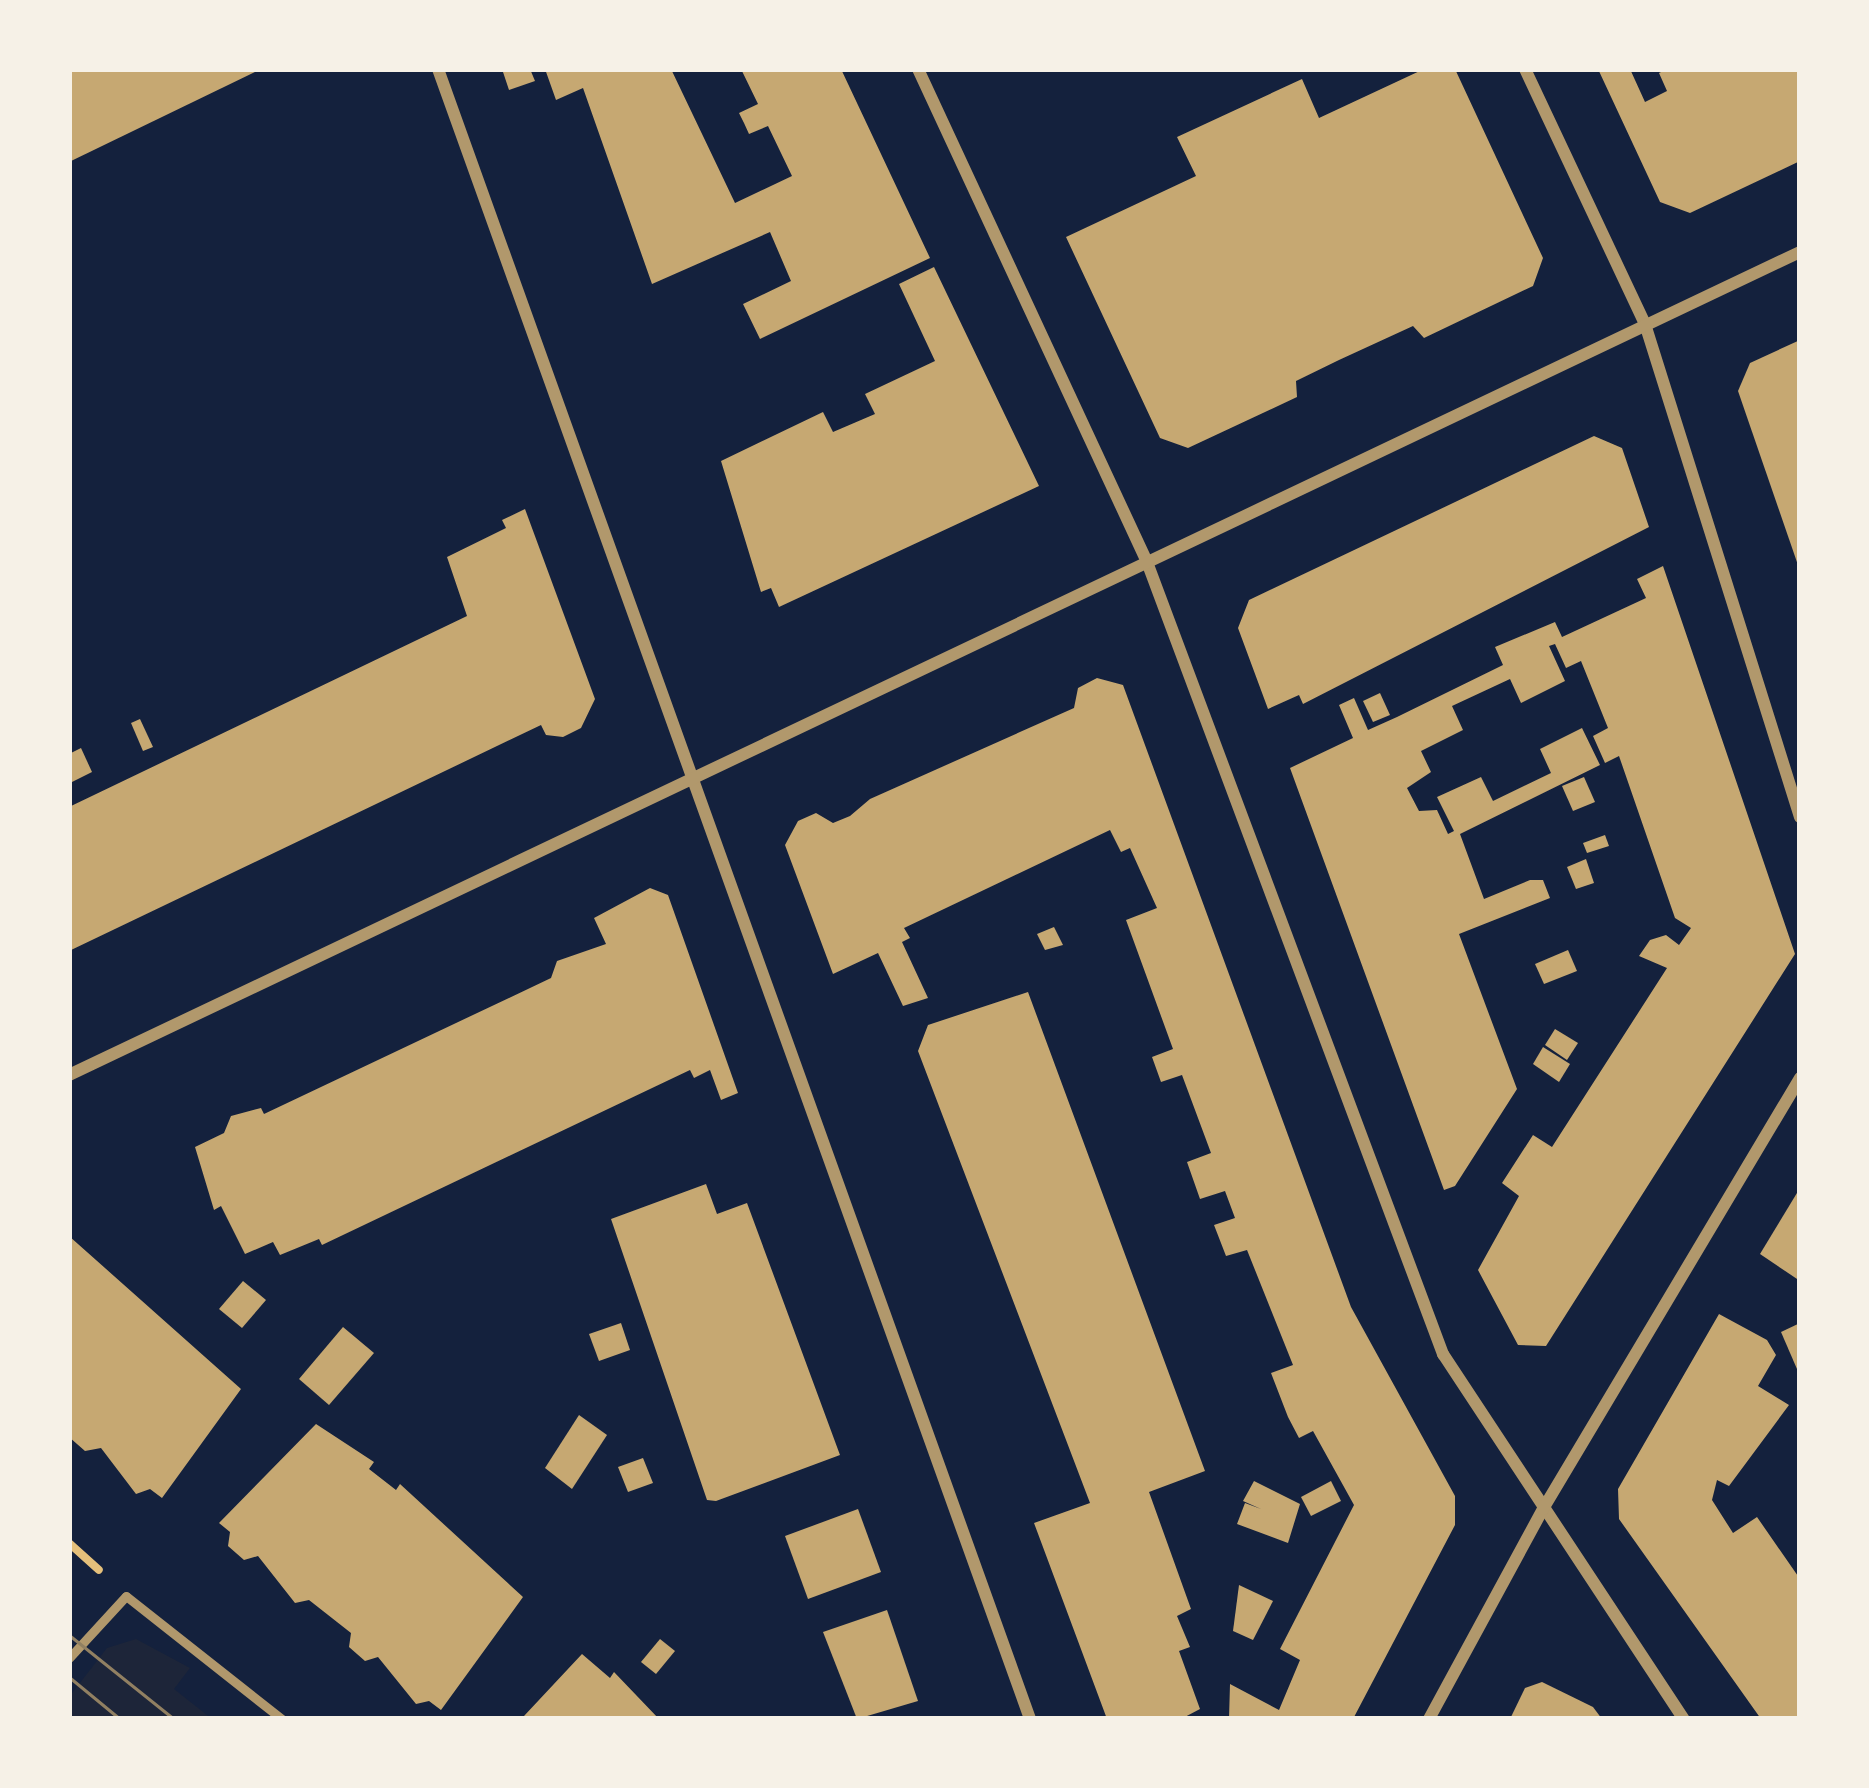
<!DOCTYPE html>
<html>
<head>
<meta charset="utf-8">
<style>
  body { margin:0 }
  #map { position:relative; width:1869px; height:1788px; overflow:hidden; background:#14213d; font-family:Karla,sans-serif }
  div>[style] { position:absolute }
  .green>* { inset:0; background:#1d2539 }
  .building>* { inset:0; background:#c6a872 }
  .path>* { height:8px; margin:-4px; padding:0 4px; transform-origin:4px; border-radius:4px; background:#e5c07b }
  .service>* { height:9px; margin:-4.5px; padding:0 4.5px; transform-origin:4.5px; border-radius:4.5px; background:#b1986c }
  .minor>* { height:12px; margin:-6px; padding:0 6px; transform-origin:6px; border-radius:6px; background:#b1986c }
  .tram>* { height:3px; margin:-1.5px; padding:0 1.5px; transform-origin:1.5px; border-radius:1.5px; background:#918062 }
  span { translate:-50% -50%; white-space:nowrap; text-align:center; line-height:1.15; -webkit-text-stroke:12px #f6f1e7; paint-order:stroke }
  .frame { position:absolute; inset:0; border:72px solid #f6f1e7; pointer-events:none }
</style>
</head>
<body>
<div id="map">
  <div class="green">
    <i style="clip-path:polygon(136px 1639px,190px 1668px,174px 1689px,212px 1719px,69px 1719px,69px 1697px,107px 1648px)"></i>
  </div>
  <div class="building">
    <i style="clip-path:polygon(69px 69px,261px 69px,69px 162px)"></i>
    <i style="clip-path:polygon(502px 69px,530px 69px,535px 81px,509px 90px)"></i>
    <i style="clip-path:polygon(545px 69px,671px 69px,735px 203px,792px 176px,768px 126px,749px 134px,744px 123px,739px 113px,758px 104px,741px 69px,841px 69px,930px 258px,760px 339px,743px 304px,791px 281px,770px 232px,652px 284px,583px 88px,556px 100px)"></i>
    <i style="clip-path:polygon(1424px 69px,1455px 69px,1543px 258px,1533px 286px,1424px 338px,1413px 326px,1339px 360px,1296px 381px,1297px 397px,1188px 448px,1160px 438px,1066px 237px,1196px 176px,1177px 137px,1302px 79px,1319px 118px)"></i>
    <i style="clip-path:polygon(1598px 69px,1630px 69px,1645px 102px,1667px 91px,1659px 73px,1667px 69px,1800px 69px,1800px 161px,1690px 213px,1660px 202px)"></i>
    <i style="clip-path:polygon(934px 267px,1039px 486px,779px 607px,771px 588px,761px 592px,721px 461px,823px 412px,833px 432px,875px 414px,865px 394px,935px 361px,899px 284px)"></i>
    <i style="clip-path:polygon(1800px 340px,1800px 568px,1799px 568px,1738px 391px,1750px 363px)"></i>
    <i style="clip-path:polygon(1594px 436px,1622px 448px,1649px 527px,1303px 704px,1299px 695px,1268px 709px,1238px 628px,1249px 600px)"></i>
    <i style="clip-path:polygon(525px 509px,595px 699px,581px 728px,563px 737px,546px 735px,541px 725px,69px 951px,69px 807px,467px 616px,447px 557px,506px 528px,502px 520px)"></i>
    <i style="clip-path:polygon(1663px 566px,1795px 954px,1546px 1346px,1518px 1345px,1478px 1270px,1519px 1196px,1502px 1183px,1533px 1135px,1552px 1147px,1667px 968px,1639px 956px,1650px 940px,1666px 935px,1679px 945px,1691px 928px,1675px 918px,1619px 756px,1605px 763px,1593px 736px,1608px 728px,1581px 661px,1566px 668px,1555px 644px,1549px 646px,1565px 681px,1521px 703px,1510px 679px,1452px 706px,1463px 730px,1421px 751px,1431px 772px,1407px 788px,1419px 811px,1437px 810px,1448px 834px,1454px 831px,1437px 797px,1481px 777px,1493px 801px,1551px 773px,1540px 749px,1582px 728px,1600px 765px,1460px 834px,1484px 899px,1530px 880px,1543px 880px,1550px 898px,1459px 934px,1517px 1089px,1455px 1186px,1444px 1190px,1290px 768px,1353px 738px,1339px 705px,1354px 698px,1368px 730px,1397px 717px,1503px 665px,1495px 647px,1555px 622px,1562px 637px,1646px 598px,1637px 579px)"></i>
    <i style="clip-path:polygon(1097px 678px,1123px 685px,1351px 1307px,1455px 1496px,1455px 1525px,1353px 1719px,1229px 1719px,1230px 1684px,1279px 1710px,1300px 1660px,1280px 1649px,1354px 1505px,1313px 1431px,1299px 1438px,1288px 1417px,1271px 1373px,1293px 1365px,1247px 1250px,1226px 1256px,1214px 1225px,1235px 1218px,1225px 1191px,1200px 1199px,1187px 1162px,1211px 1153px,1182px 1075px,1161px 1082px,1152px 1057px,1173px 1049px,1126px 920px,1157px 908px,1130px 848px,1121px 852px,1110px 830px,904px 928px,910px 938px,902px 942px,928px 998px,903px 1006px,878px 953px,833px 974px,785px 845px,798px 821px,816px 813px,833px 823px,850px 816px,870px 799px,1074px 708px,1078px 688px)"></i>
    <i style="clip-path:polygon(1380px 693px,1390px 715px,1373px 722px,1363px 701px)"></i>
    <i style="clip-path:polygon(140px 719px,153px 747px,143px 751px,131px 723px)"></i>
    <i style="clip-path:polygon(81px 748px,92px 772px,72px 782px,69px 754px)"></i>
    <i style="clip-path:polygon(1584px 777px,1595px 802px,1573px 811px,1562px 786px)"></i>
    <i style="clip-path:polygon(1605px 835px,1609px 846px,1587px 853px,1583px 843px)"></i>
    <i style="clip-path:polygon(1586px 859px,1594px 883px,1576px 889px,1567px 867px)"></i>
    <i style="clip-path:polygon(650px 888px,668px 895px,738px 1093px,721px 1100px,710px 1070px,694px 1078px,690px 1070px,322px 1245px,319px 1239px,280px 1255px,273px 1242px,245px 1254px,221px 1206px,214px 1210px,195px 1147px,224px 1133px,231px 1116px,261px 1108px,264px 1114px,551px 978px,557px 961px,606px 944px,594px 918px)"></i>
    <i style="clip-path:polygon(1054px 927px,1063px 945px,1045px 950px,1037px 934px)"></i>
    <i style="clip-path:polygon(1568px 950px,1577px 971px,1544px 984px,1535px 964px)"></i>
    <i style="clip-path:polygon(1028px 992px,1205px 1471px,1149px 1492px,1191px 1609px,1177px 1616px,1190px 1647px,1179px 1651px,1200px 1709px,1181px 1719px,1107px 1719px,1034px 1523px,1090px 1503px,918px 1051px,928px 1025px)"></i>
    <i style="clip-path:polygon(1555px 1029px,1578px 1043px,1567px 1060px,1545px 1045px)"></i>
    <i style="clip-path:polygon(1543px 1047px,1570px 1064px,1559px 1082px,1533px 1064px)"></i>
    <i style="clip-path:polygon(706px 1184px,717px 1214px,747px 1203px,840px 1455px,716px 1501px,707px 1500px,611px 1219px)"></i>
    <i style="clip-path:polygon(1800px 1188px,1800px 1281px,1760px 1254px)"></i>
    <i style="clip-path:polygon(69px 1236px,241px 1389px,162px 1498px,150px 1489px,136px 1494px,101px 1448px,85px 1451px,69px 1437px)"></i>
    <i style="clip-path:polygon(243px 1281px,266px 1300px,242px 1328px,219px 1309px)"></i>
    <i style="clip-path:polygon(1719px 1314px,1767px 1340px,1776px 1355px,1758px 1386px,1789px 1405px,1729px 1486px,1717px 1480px,1712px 1500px,1733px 1533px,1757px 1517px,1800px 1579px,1800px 1719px,1761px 1719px,1619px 1519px,1618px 1489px)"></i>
    <i style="clip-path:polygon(621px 1323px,630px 1350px,599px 1361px,589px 1334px)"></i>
    <i style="clip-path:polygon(1800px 1323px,1800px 1376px,1781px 1332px)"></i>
    <i style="clip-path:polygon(343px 1327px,374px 1353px,329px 1405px,299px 1379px)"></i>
    <i style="clip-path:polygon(579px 1415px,607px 1435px,572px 1489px,545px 1468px)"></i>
    <i style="clip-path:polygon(316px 1424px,374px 1462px,369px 1469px,396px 1490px,400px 1484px,523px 1597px,441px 1710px,429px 1701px,416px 1704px,378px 1657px,365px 1661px,349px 1647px,351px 1633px,309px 1600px,295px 1603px,258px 1556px,244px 1560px,228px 1546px,230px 1532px,219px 1523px)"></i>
    <i style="clip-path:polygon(643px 1458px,653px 1483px,628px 1492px,618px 1467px)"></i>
    <i style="clip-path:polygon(1254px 1481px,1300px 1504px,1288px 1543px,1237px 1524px,1245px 1503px,1261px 1509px,1243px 1501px)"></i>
    <i style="clip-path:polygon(1331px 1481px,1341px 1501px,1311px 1516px,1301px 1497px)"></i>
    <i style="clip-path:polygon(858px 1509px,881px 1572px,808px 1599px,785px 1536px)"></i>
    <i style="clip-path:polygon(1239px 1585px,1273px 1601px,1253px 1640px,1233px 1631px)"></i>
    <i style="clip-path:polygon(887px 1610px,918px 1701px,857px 1719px,823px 1632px)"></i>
    <i style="clip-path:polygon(660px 1639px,675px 1651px,656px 1674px,641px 1662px)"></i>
    <i style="clip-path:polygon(582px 1654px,610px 1678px,614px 1672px,659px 1719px,512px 1719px,524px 1716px)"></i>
    <i style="clip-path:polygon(1542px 1682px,1593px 1707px,1602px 1719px,1510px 1719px,1525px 1688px)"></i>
  </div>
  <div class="path">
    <i style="left:69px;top:1543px;width:40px;rotate:42deg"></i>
  </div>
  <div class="service">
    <i style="left:69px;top:1658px;width:84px;rotate:-47.4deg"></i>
    <i style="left:126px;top:1596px;width:199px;rotate:38.3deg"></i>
  </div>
  <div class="minor">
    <i style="left:438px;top:69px;width:1753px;rotate:70.26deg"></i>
    <i style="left:918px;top:69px;width:544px;rotate:65.08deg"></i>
    <i style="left:1147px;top:562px;width:846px;rotate:69.51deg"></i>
    <i style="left:1443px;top:1354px;width:437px;rotate:56.6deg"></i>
    <i style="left:1525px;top:69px;width:282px;rotate:64.8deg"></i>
    <i style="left:1645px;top:324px;width:517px;rotate:72.55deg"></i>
    <i style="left:69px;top:1075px;width:1917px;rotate:-25.43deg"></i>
    <i style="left:1429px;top:1719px;width:239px;rotate:-61.5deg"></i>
    <i style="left:1543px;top:1509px;width:502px;rotate:-59.19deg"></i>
  </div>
  <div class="tram">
    <i style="left:69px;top:1635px;width:134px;rotate:38.7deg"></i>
    <i style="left:69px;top:1677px;width:66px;rotate:39.5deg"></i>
  </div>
  <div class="frame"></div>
</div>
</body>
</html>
